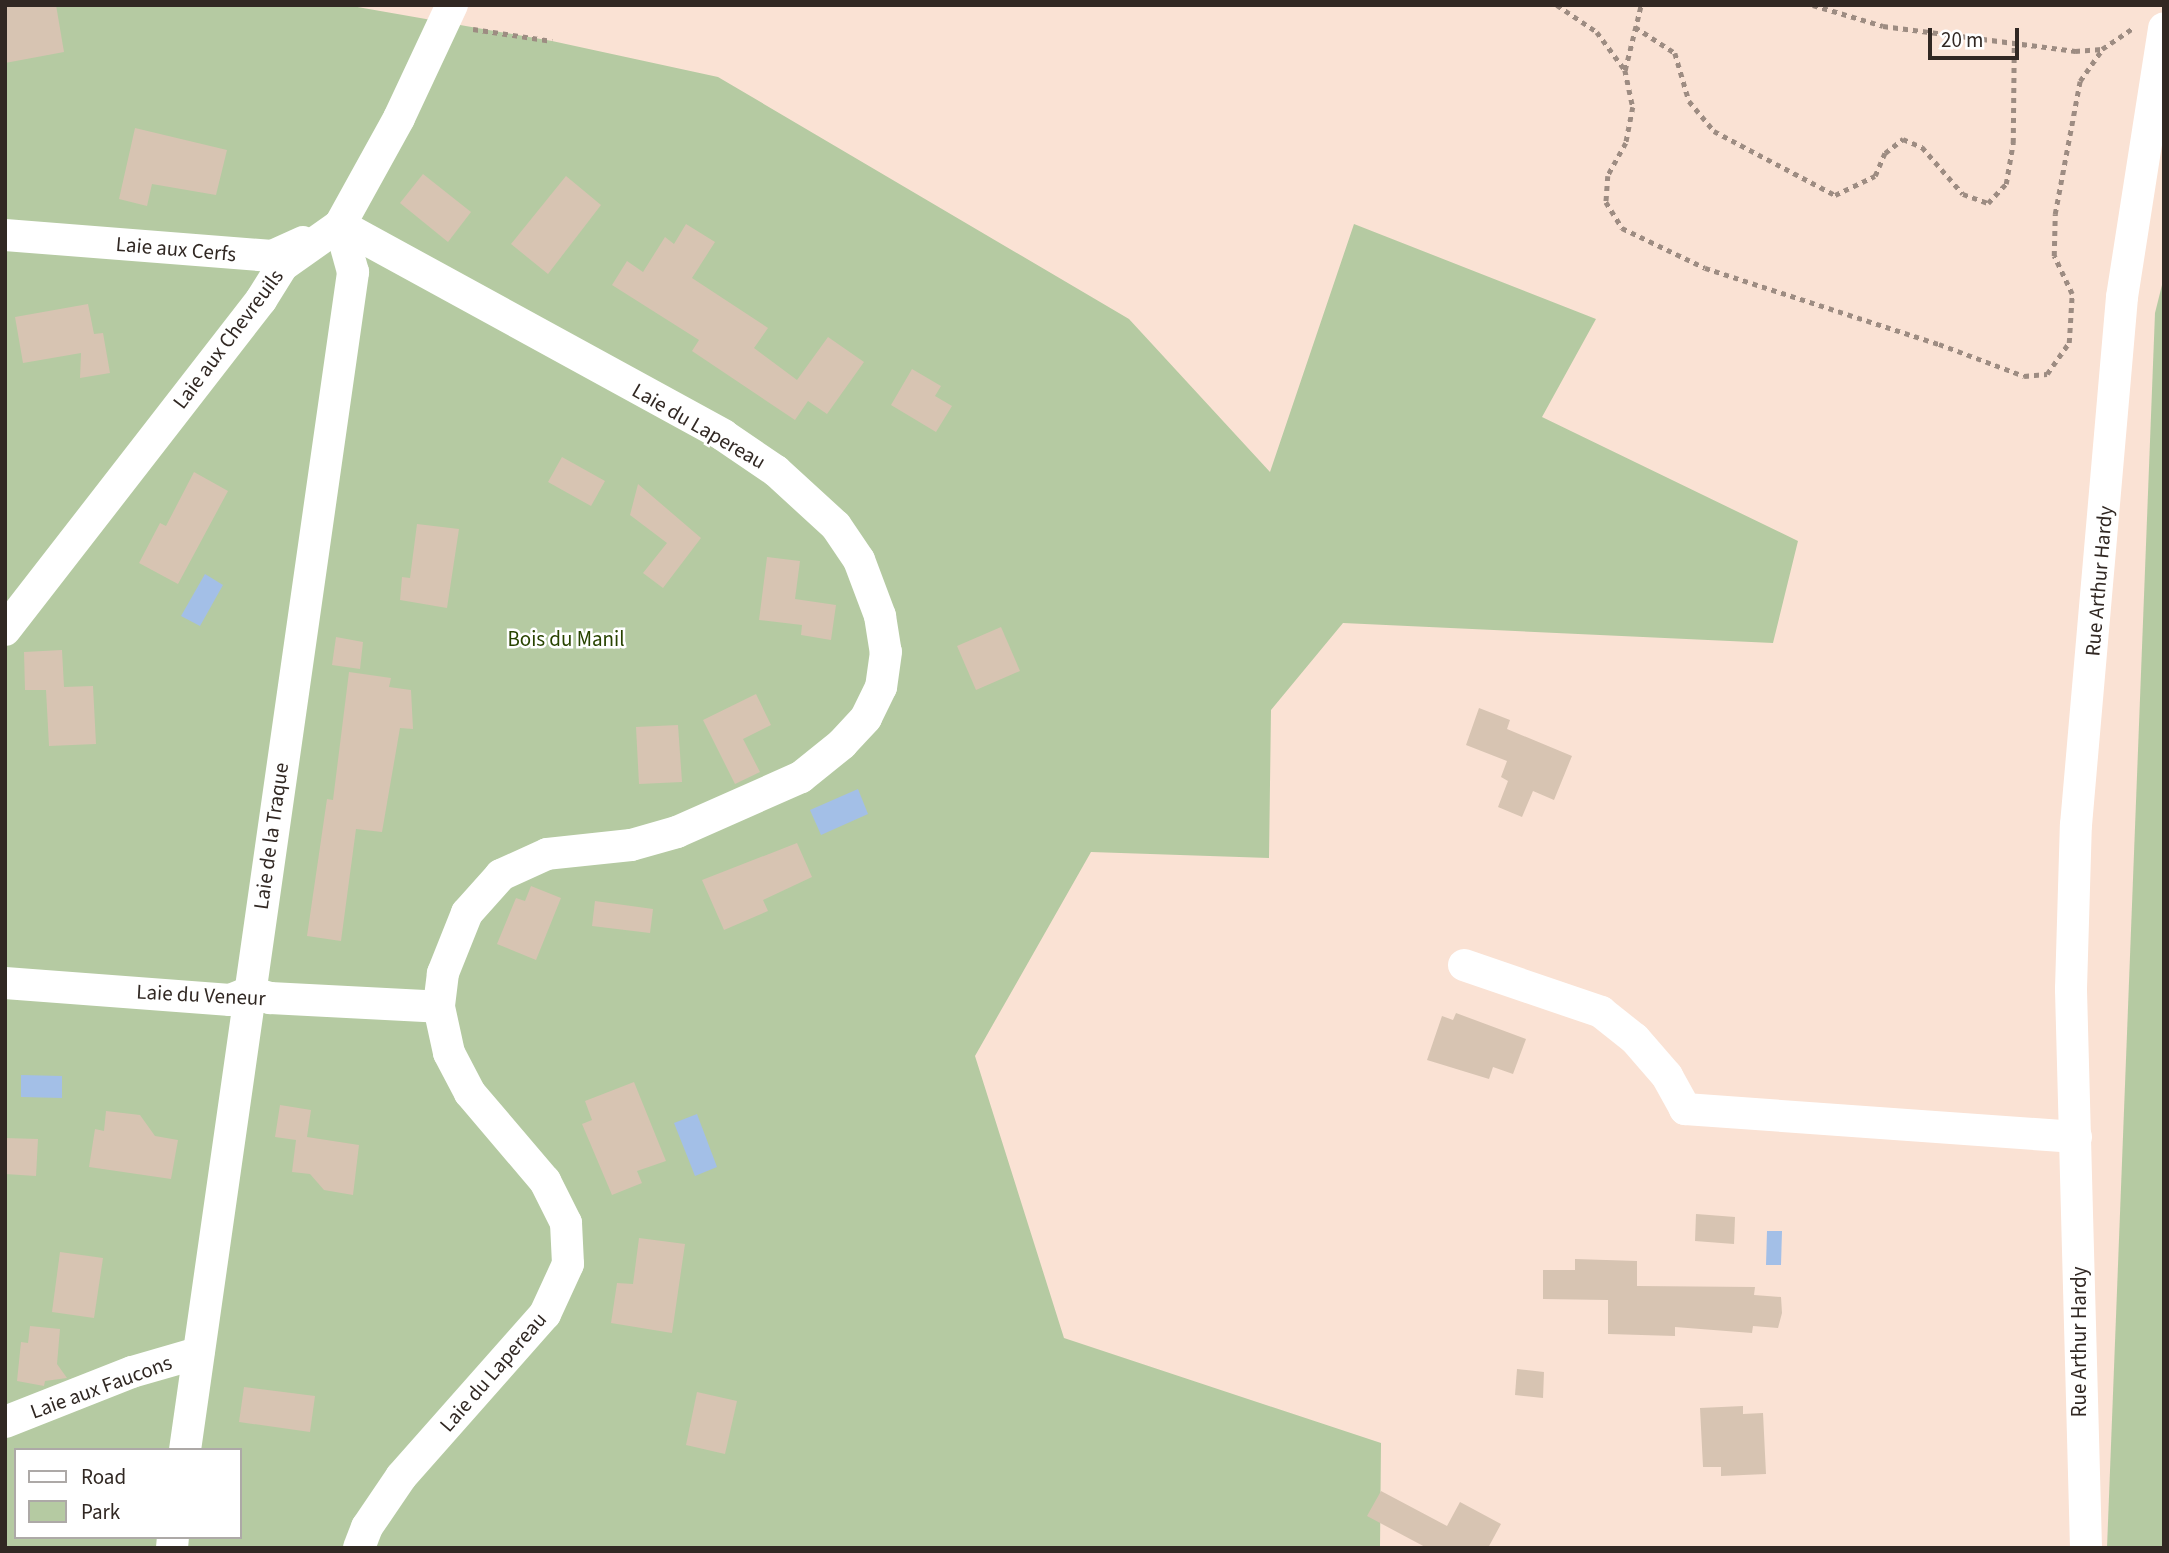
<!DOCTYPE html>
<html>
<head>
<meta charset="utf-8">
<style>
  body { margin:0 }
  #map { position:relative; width:2169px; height:1553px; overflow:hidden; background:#fae2d4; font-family:"Source Sans 3",sans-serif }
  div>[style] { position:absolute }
  .green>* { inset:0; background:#b5caa2 }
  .water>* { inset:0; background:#a3bfe7 }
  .building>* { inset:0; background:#d7c4b2 }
  .path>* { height:4.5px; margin-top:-2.25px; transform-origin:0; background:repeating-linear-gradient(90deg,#9d8c82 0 5px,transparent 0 10px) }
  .minor>* { height:32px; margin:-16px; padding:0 16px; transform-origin:16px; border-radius:16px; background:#fff }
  span { translate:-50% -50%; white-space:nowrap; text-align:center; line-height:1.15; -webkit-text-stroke:5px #fff; paint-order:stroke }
  .street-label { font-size:21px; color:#312823 }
  .park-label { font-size:21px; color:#284300 }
  .frame { position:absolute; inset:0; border:7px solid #312823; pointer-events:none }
  .legend { position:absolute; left:14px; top:1448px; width:228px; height:91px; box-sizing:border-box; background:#fff; border:2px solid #ada9a7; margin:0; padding:9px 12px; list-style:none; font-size:21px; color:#312823 }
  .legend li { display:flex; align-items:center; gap:14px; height:35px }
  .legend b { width:35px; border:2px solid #ada9a7 }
  .scale { position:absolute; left:1928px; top:28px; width:91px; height:32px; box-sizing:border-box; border:4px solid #312823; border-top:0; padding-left:9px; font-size:21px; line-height:24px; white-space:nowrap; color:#312823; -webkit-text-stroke:5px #fff; paint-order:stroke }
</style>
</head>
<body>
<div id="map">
  <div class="green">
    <i style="clip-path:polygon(evenodd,5px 5px,346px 5px,552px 41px,718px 77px,1129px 319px,1270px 472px,1354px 224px,1596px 319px,1542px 417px,1798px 541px,1773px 643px,1343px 623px,1271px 710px,1269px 858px,1091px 852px,975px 1056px,1064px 1338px,1381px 1443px,1380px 1548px,5px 1548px,5px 5px,16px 1450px,240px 1450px,240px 1537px,16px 1537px,16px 1450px)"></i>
    <i style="clip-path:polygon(2164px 277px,2164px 1548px,2107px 1548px,2155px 313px)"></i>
  </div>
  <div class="water">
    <i style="clip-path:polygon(205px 574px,223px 585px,200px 626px,181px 616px)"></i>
    <i style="clip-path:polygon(858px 789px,868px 814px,821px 835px,810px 810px)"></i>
    <i style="clip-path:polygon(21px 1075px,62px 1076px,62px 1098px,21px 1097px)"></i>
    <i style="clip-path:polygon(697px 1114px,717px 1167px,695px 1176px,674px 1123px)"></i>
    <i style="clip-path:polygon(1767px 1231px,1782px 1231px,1781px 1265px,1766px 1265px)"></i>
  </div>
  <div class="building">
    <i style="clip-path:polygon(5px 5px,56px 5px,64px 52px,5px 63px)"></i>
    <i style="clip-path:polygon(135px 128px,227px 150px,216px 195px,152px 184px,147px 206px,119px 199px)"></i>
    <i style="clip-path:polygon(423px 174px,471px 212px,448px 242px,400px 203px)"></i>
    <i style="clip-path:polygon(566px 176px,601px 205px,548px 274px,511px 244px)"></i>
    <i style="clip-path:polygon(686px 224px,715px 242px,692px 278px,768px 328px,754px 348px,797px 380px,828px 337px,864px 362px,827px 414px,808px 401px,795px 420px,692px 351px,699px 340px,612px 285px,627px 261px,643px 272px,665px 237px,674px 244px)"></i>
    <i style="clip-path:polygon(88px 304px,94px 334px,103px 333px,110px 373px,80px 378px,81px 353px,23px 363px,15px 317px)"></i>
    <i style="clip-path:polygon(912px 369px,941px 386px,935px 396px,952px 406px,936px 432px,891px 405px)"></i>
    <i style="clip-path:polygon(562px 457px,605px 481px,591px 506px,548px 482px)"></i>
    <i style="clip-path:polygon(194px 472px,228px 491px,178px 584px,139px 563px,160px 523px,166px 526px)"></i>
    <i style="clip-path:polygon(638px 484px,701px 538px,663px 588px,643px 573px,667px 543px,630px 515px)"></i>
    <i style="clip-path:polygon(417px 524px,459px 529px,447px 608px,400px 600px,402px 577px,410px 578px)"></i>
    <i style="clip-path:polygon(767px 557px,800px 561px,795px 599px,836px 605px,831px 640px,801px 635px,802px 625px,759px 620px)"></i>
    <i style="clip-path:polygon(1001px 627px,1020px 671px,976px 690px,957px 646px)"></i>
    <i style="clip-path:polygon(336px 637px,363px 642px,360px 669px,332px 665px)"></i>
    <i style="clip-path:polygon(62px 650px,64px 687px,93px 686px,96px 744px,49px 746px,46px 690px,25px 690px,24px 652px)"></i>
    <i style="clip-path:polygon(349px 672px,391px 678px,389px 687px,411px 690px,413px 729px,400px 728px,382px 832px,356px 829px,341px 941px,307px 936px,327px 799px,333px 800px)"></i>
    <i style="clip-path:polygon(756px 694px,771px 725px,743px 739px,760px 772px,735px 784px,703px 720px)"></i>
    <i style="clip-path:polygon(1479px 708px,1510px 720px,1507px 729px,1572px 756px,1554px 800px,1533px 791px,1522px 817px,1498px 807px,1508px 781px,1501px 777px,1507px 761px,1466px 745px)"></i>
    <i style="clip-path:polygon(678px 725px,682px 782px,639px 784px,636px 727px)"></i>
    <i style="clip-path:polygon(797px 843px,812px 877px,763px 900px,768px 911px,724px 930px,702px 880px)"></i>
    <i style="clip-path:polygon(531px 886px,561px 898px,536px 960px,497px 944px,516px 898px,525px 901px)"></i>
    <i style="clip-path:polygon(595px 901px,653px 909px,650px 933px,592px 926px)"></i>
    <i style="clip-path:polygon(1456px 1013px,1526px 1039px,1513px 1074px,1493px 1067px,1489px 1079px,1427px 1060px,1442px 1016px,1453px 1020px)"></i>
    <i style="clip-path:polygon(634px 1082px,666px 1161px,637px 1171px,642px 1183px,612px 1195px,582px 1124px,592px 1120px,585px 1101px)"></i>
    <i style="clip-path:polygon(280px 1105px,311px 1110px,307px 1137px,359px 1145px,353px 1195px,324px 1190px,310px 1174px,292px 1172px,296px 1140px,275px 1137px)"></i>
    <i style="clip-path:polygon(106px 1111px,140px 1115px,155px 1136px,178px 1140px,171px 1179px,89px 1167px,95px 1129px,104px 1131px)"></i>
    <i style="clip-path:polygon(5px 1138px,38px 1139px,36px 1176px,5px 1174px)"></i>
    <i style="clip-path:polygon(1696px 1214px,1735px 1217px,1734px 1244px,1695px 1241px)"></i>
    <i style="clip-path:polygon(639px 1238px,685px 1244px,672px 1333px,611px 1323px,617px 1283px,633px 1284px)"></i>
    <i style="clip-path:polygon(60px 1252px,103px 1258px,94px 1318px,52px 1312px)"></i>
    <i style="clip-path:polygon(1575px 1259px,1637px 1261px,1637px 1286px,1755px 1287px,1754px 1295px,1781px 1297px,1782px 1313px,1778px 1328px,1753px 1326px,1752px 1333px,1675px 1327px,1675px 1336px,1608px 1334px,1608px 1300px,1543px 1299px,1543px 1270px,1575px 1270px)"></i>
    <i style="clip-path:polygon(30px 1326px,60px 1329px,57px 1364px,67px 1378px,45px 1381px,44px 1386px,17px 1381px,21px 1342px,28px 1343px)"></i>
    <i style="clip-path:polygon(1517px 1369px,1544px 1372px,1543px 1398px,1515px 1395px)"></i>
    <i style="clip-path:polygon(244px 1387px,315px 1396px,310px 1432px,239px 1422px)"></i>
    <i style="clip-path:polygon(697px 1392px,737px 1401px,725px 1454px,686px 1445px)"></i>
    <i style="clip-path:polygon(1743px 1406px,1743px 1414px,1763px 1413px,1766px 1474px,1721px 1476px,1721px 1467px,1703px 1467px,1700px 1408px)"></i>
    <i style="clip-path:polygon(1381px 1491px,1447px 1526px,1460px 1502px,1501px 1524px,1488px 1548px,1427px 1548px,1367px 1516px)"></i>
  </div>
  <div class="path">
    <i style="left:1557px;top:5px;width:48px;rotate:34deg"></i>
    <i style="left:1597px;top:32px;width:47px;rotate:53.6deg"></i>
    <i style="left:1625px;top:70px;width:38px;rotate:78deg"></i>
    <i style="left:1633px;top:107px;width:37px;rotate:101deg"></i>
    <i style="left:1626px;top:143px;width:38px;rotate:119deg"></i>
    <i style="left:1608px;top:176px;width:26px;rotate:94deg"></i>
    <i style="left:1606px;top:202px;width:31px;rotate:58deg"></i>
    <i style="left:1622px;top:228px;width:92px;rotate:25.7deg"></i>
    <i style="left:1705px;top:268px;width:246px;rotate:18deg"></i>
    <i style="left:1939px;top:344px;width:91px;rotate:20.6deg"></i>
    <i style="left:2024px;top:376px;width:23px;rotate:-5deg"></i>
    <i style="left:2047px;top:374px;width:38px;rotate:-55deg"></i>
    <i style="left:2069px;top:343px;width:49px;rotate:-86.5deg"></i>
    <i style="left:2072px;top:294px;width:42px;rotate:-115.3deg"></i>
    <i style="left:2054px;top:256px;width:42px;rotate:-88.6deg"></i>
    <i style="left:2055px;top:214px;width:135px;rotate:-79.4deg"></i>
    <i style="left:2080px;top:81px;width:39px;rotate:-55deg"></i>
    <i style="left:1813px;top:5px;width:73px;rotate:16.7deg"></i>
    <i style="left:1883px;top:26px;width:194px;rotate:7.4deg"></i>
    <i style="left:2075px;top:51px;width:27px;rotate:-4deg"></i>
    <i style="left:2102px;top:49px;width:37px;rotate:-34deg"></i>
    <i style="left:1635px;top:27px;width:48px;rotate:33deg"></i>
    <i style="left:1675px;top:53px;width:50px;rotate:73.7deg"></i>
    <i style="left:1689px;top:101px;width:39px;rotate:50deg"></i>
    <i style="left:1714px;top:131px;width:137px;rotate:27.9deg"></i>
    <i style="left:1835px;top:195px;width:44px;rotate:-25.4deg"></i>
    <i style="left:1875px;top:176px;width:25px;rotate:-67deg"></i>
    <i style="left:1885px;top:153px;width:23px;rotate:-38deg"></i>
    <i style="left:1903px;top:139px;width:21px;rotate:23deg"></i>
    <i style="left:1922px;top:147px;width:62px;rotate:48.9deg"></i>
    <i style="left:1963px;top:194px;width:27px;rotate:20deg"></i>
    <i style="left:1988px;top:203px;width:26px;rotate:-47deg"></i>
    <i style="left:2006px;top:184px;width:42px;rotate:-80.3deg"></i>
    <i style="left:2013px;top:143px;width:99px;rotate:-89.4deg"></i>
    <i style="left:473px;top:29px;width:80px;rotate:8.6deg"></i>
    <i style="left:1625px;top:70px;width:67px;rotate:-76.2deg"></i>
  </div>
  <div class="minor">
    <i style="left:340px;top:225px;width:437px;rotate:28.7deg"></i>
    <i style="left:723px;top:435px;width:64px;rotate:34.2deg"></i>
    <i style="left:776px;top:471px;width:81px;rotate:42.5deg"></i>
    <i style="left:836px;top:526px;width:41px;rotate:55.9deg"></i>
    <i style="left:859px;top:560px;width:60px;rotate:69.4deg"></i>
    <i style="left:880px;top:616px;width:36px;rotate:81deg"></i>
    <i style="left:886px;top:652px;width:35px;rotate:98deg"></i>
    <i style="left:881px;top:687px;width:34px;rotate:116deg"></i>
    <i style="left:866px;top:718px;width:35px;rotate:133deg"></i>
    <i style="left:842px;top:744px;width:53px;rotate:141.2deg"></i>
    <i style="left:801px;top:777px;width:136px;rotate:156.1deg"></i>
    <i style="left:677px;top:832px;width:48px;rotate:164.2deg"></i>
    <i style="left:631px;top:845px;width:84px;rotate:173.9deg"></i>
    <i style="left:547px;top:854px;width:51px;rotate:155.5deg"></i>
    <i style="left:501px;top:875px;width:51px;rotate:131.8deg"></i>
    <i style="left:467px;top:913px;width:65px;rotate:111.8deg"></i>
    <i style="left:443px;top:973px;width:34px;rotate:97deg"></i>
    <i style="left:439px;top:1007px;width:47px;rotate:77.7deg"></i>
    <i style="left:449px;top:1053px;width:45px;rotate:62.3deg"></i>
    <i style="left:470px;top:1093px;width:116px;rotate:49.6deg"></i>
    <i style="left:545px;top:1181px;width:47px;rotate:63.4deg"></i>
    <i style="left:566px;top:1223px;width:41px;rotate:87.2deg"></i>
    <i style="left:568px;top:1264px;width:55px;rotate:114.7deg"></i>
    <i style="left:545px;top:1314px;width:217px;rotate:131.5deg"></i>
    <i style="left:401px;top:1477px;width:60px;rotate:124.2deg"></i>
    <i style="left:367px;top:1527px;width:22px;rotate:111deg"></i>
    <i style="left:5px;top:235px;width:268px;rotate:4.5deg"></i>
    <i style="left:272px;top:256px;width:34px;rotate:-24deg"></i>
    <i style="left:5px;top:630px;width:418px;rotate:-52.2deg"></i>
    <i style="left:261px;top:300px;width:40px;rotate:-58deg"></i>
    <i style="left:282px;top:266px;width:71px;rotate:-35.3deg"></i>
    <i style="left:340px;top:225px;width:122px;rotate:-61.1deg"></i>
    <i style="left:399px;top:118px;width:125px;rotate:-64.9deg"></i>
    <i style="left:1464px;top:965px;width:145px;rotate:18.9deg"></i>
    <i style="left:1601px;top:1012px;width:43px;rotate:38.5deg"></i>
    <i style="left:1635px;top:1039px;width:49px;rotate:49.1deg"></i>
    <i style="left:1667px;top:1076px;width:38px;rotate:61deg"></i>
    <i style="left:1685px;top:1109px;width:392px;rotate:4.1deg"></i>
    <i style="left:5px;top:983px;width:226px;rotate:4.3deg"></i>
    <i style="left:230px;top:1000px;width:22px;rotate:-22deg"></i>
    <i style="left:250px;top:992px;width:21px;rotate:17deg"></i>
    <i style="left:270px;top:998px;width:169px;rotate:3deg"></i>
    <i style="left:5px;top:1422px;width:136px;rotate:-21.5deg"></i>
    <i style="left:132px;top:1372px;width:69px;rotate:-16.1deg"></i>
    <i style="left:185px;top:1450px;width:1190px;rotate:-81.88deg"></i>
    <i style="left:353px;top:272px;width:49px;rotate:-105.5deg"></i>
    <i style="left:172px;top:1548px;width:11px;rotate:-85deg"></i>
    <i style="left:2086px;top:1548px;width:559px;rotate:-91.54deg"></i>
    <i style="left:2071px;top:989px;width:164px;rotate:-88.3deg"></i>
    <i style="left:2076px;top:825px;width:530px;rotate:-85.02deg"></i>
    <i style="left:2122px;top:297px;width:272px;rotate:-81.1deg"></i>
  </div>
  <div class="street-label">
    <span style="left:176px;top:249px;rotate:5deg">Laie aux Cerfs</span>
    <span style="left:228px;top:339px;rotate:-53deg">Laie aux Chevreuils</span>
    <span style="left:699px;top:426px;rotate:30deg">Laie du Lapereau</span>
    <span style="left:2099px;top:581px;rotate:-85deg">Rue Arthur Hardy</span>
    <span style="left:271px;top:836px;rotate:-82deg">Laie de la Traque</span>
    <span style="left:201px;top:995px;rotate:3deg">Laie du Veneur</span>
    <span style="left:2079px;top:1342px;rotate:-90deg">Rue Arthur Hardy</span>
    <span style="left:493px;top:1372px;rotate:-49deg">Laie du Lapereau</span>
    <span style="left:101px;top:1387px;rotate:-20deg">Laie aux Faucons</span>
  </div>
  <div class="park-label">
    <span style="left:566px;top:639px">Bois du Manil</span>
  </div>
  <div class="frame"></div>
  <ul class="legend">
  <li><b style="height:9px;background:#fff"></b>Road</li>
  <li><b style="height:19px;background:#b5caa2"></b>Park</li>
  </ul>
  <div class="scale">20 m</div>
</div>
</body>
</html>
